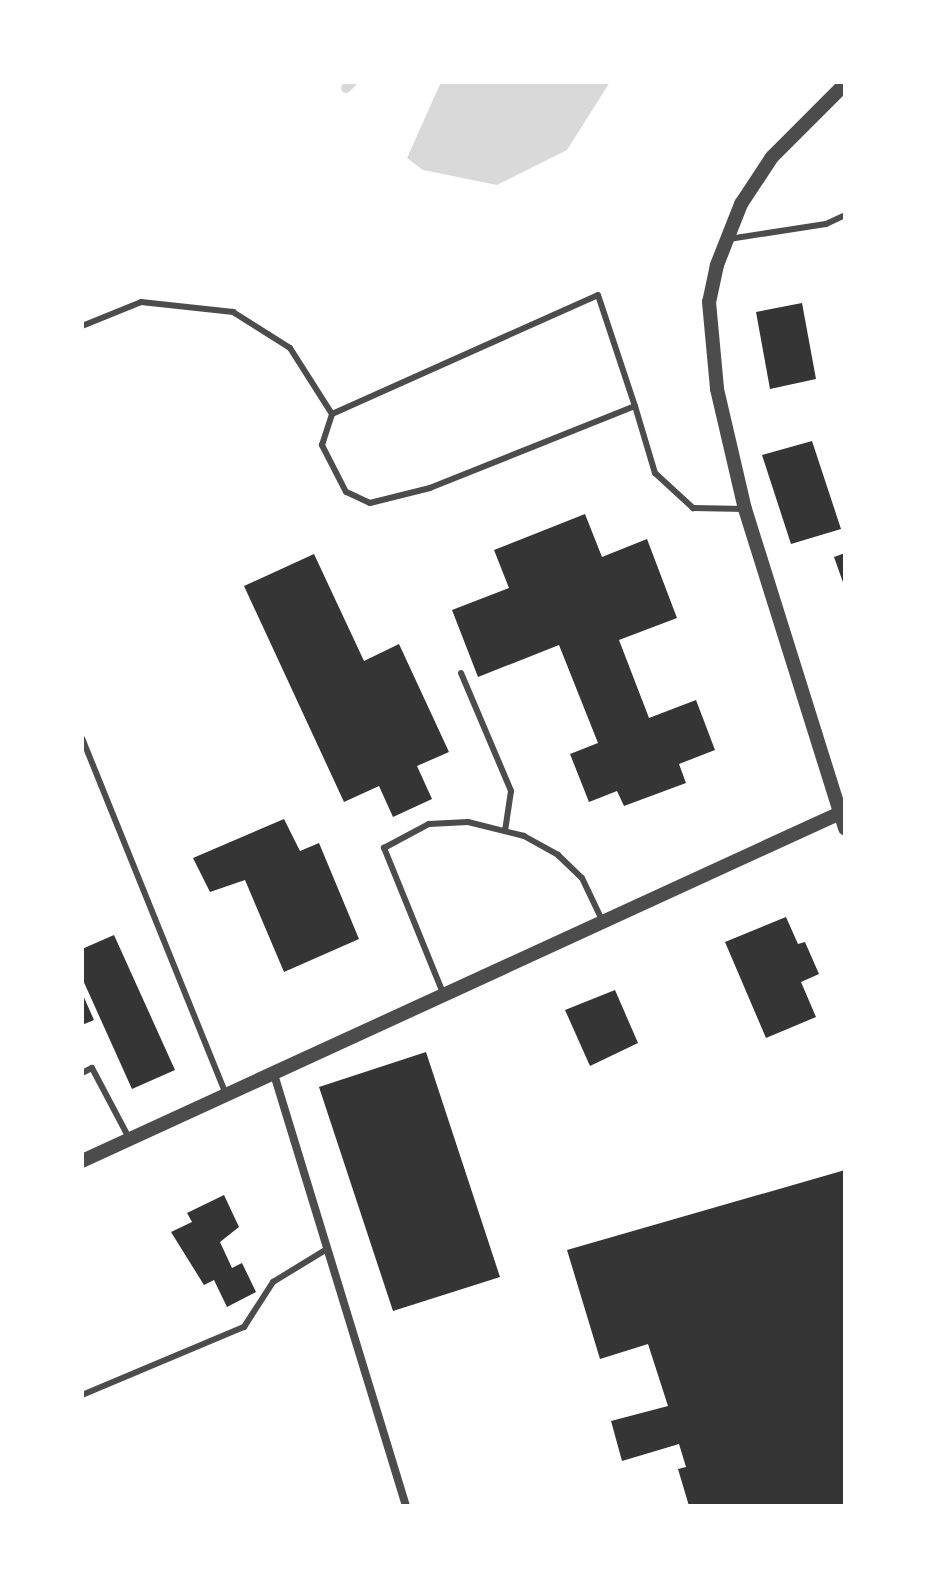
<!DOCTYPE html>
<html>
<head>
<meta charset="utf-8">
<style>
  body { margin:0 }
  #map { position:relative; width:927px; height:1588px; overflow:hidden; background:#fff; font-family:"DejaVu Sans",sans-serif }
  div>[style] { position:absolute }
  .water>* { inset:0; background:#d9d9d9 }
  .stream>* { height:10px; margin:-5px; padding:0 5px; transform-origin:5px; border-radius:5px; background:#d9d9d9 }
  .building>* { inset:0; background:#353535 }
  .service>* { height:6px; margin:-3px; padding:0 3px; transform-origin:3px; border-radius:3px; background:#4c4c4c }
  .minor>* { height:8px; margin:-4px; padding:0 4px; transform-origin:4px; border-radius:4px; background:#4c4c4c }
  .tertiary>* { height:14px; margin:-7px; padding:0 7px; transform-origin:7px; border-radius:7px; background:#4c4c4c }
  span { translate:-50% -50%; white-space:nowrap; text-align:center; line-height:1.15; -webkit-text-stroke:8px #fff; paint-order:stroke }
  .frame { position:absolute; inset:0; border:84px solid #fff; pointer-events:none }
</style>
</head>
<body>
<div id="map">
  <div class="water">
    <i style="clip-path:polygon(441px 82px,610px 82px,567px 150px,497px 185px,423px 170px,407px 158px)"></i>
  </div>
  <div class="stream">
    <i style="left:346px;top:88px;width:8px;rotate:-45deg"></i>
  </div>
  <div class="building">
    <i style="clip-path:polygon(802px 303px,816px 379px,770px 389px,756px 312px)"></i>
    <i style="clip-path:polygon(812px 441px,841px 529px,791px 544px,762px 455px)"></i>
    <i style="clip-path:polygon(585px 514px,602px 557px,647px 539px,677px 618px,619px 640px,649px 718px,696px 700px,715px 750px,679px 764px,686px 783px,624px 806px,617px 791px,589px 802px,570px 754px,598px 743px,559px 645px,478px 677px,452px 610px,509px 588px,494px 550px)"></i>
    <i style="clip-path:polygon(845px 553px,845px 588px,834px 557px)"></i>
    <i style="clip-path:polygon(314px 554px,364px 661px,399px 644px,449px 752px,417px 766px,432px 799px,393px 817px,379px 786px,344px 802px,244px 586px)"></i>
    <i style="clip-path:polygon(284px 819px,300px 851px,319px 843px,359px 939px,284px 972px,245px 880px,210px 892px,193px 858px)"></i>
    <i style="clip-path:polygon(786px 917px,798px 944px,805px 942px,819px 974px,801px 982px,816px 1017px,766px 1038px,725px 942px)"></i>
    <i style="clip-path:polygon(114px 935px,175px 1070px,132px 1089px,82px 978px,82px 949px)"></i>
    <i style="clip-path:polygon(615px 990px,638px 1043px,590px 1066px,565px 1010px)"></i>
    <i style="clip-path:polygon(82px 993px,94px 1020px,82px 1025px)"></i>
    <i style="clip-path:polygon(426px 1052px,500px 1277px,393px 1311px,319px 1087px)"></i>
    <i style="clip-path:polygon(845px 1170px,845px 1506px,689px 1506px,678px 1469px,686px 1467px,679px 1444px,622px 1461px,611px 1421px,668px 1406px,648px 1344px,600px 1359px,567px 1250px)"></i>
    <i style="clip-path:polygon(224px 1195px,239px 1227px,220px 1242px,232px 1268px,242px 1263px,256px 1292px,227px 1307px,214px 1280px,204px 1285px,171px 1232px,192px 1222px,187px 1213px)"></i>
  </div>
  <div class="service">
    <i style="left:729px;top:239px;width:98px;rotate:-8.8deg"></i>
    <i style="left:826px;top:224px;width:21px;rotate:-25deg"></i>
    <i style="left:82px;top:326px;width:64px;rotate:-22.1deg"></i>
    <i style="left:141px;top:302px;width:93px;rotate:6.2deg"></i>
    <i style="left:233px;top:312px;width:67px;rotate:32.3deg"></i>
    <i style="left:290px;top:348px;width:78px;rotate:57.5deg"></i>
    <i style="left:635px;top:406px;width:221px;rotate:158.2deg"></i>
    <i style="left:430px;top:488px;width:62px;rotate:166deg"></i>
    <i style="left:370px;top:503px;width:26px;rotate:-155deg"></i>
    <i style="left:346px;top:492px;width:53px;rotate:-117.1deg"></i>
    <i style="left:322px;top:445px;width:33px;rotate:-72deg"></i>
    <i style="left:332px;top:414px;width:291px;rotate:-24.1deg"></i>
    <i style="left:598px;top:295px;width:117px;rotate:71.6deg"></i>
    <i style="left:635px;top:406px;width:70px;rotate:73.4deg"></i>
    <i style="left:655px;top:473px;width:52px;rotate:42.6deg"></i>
    <i style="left:693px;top:508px;width:52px;rotate:1.1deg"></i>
    <i style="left:461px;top:673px;width:128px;rotate:67deg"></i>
    <i style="left:511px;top:791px;width:40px;rotate:98.5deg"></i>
    <i style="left:82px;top:738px;width:382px;rotate:68deg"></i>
    <i style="left:443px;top:993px;width:157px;rotate:-112.1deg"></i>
    <i style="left:384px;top:848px;width:51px;rotate:-28.1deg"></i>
    <i style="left:429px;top:824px;width:39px;rotate:-3deg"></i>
    <i style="left:468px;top:822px;width:58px;rotate:14deg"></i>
    <i style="left:524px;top:836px;width:39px;rotate:29deg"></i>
    <i style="left:558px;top:855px;width:33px;rotate:44deg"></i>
    <i style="left:582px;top:878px;width:47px;rotate:64.5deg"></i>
    <i style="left:82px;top:1073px;width:11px;rotate:-27deg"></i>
    <i style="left:92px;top:1068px;width:79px;rotate:62.1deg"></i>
    <i style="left:82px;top:1395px;width:176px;rotate:-22.8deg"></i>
    <i style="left:244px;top:1327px;width:54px;rotate:-57.2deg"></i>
    <i style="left:273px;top:1282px;width:63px;rotate:-31.4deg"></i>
  </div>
  <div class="minor">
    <i style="left:273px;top:1071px;width:455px;rotate:73deg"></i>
  </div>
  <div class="tertiary">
    <i style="left:845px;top:84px;width:103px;rotate:135deg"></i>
    <i style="left:772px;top:157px;width:56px;rotate:123.4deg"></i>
    <i style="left:741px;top:204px;width:66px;rotate:111.5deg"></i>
    <i style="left:717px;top:265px;width:38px;rotate:102deg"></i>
    <i style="left:709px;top:302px;width:87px;rotate:84.7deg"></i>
    <i style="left:717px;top:389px;width:123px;rotate:76.9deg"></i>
    <i style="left:745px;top:509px;width:335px;rotate:72.6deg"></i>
    <i style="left:82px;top:1161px;width:834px;rotate:-24.66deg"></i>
  </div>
  <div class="frame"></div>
</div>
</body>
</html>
